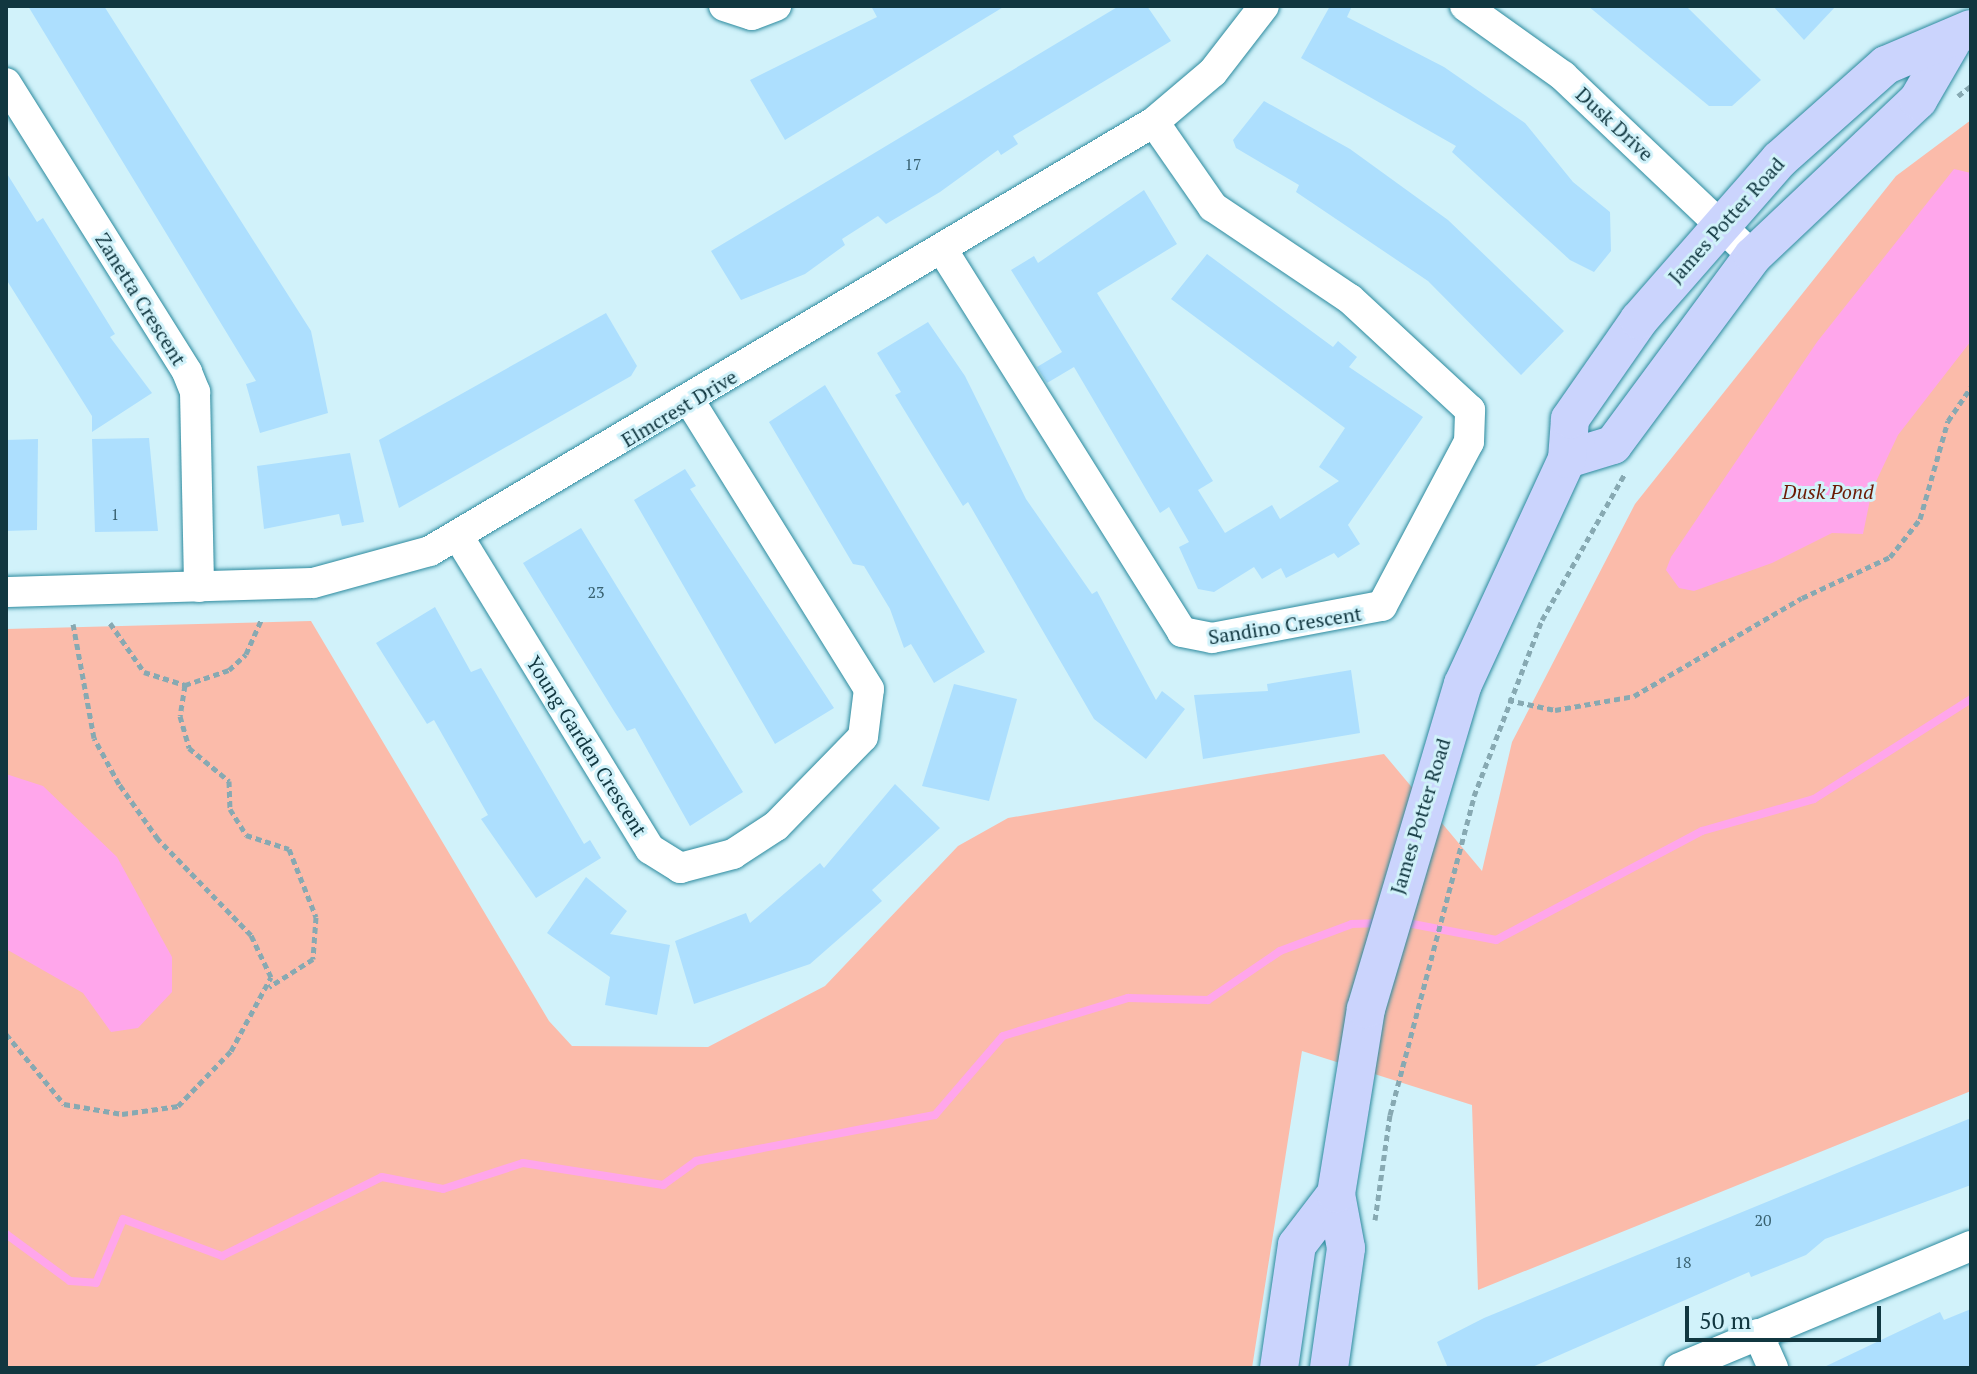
<!DOCTYPE html>
<html>
<head>
<meta charset="utf-8">
<style>
  body { margin:0 }
  #map { position:relative; width:1977px; height:1374px; overflow:hidden; background:#d1f2fa; font-family:"PT Serif",serif }
  div>[style] { position:absolute }
  .green>* { inset:0; background:#fbbbaa }
  .water>* { inset:0; background:#ffa6eb }
  .stream>* { height:8px; margin:-4px; padding:0 4px; transform-origin:4px; border-radius:4px; background:#ffa6eb }
  .building>* { inset:0; background:#addffe }
  .path>* { height:5px; margin-top:-2.5px; transform-origin:0; background:repeating-linear-gradient(90deg,#87a9b2 0 6px,transparent 0 10px) }
  .roads { filter:drop-shadow(0 0 2px #2c8a9e) drop-shadow(0 0 2px #2c8a9e) }
  .minor>* { height:30px; margin:-15px; padding:0 15px; transform-origin:15px; border-radius:15px; background:#fff }
  .major>* { height:38px; margin:-19px; padding:0 19px; transform-origin:19px; border-radius:19px; background:#cbd4fd }
  span { translate:-50% -50%; white-space:nowrap; text-align:center; line-height:1.15; -webkit-text-stroke:6px #d1f2fa; paint-order:stroke }
  .number-label { font-size:16px; color:#386170 }
  .number-label span { -webkit-text-stroke-width:0 }
  .street-label { font-size:20px; color:#113740 }
  .park-label { font-size:20px; color:#6c1b04; font-style:italic }
  .frame { position:absolute; inset:0; border:8px solid #113740; pointer-events:none }
  .scale { position:absolute; left:1685px; top:1306px; width:196px; height:36px; box-sizing:border-box; border:4px solid #113740; border-top:0; padding-left:10px; font-size:24px; line-height:28px; white-space:nowrap; color:#113740; -webkit-text-stroke:6px #d1f2fa; paint-order:stroke }
</style>
</head>
<body>
<div id="map">
  <div class="green">
    <i style="clip-path:polygon(1971px 120px,1971px 1091px,1478px 1290px,1472px 1105px,1302px 1051px,1252px 1368px,6px 1368px,6px 629px,311px 621px,549px 1021px,572px 1046px,708px 1047px,825px 986px,958px 846px,1008px 818px,1384px 754px,1482px 871px,1512px 742px,1635px 504px,1896px 176px)"></i>
  </div>
  <div class="water">
    <i style="clip-path:polygon(1954px 169px,1971px 173px,1971px 341px,1898px 435px,1872px 490px,1863px 534px,1832px 533px,1772px 563px,1694px 591px,1679px 588px,1666px 570px,1671px 557px,1817px 342px)"></i>
    <i style="clip-path:polygon(6px 774px,43px 786px,117px 857px,172px 957px,172px 992px,138px 1028px,111px 1032px,83px 993px,6px 949px)"></i>
  </div>
  <div class="stream">
    <i style="left:1402px;top:922px;width:96px;rotate:10.8deg"></i>
    <i style="left:1496px;top:940px;width:233px;rotate:-27.9deg"></i>
    <i style="left:1702px;top:831px;width:116px;rotate:-15.9deg"></i>
    <i style="left:1814px;top:799px;width:186px;rotate:-32.5deg"></i>
    <i style="left:6px;top:1234px;width:79px;rotate:36.3deg"></i>
    <i style="left:70px;top:1281px;width:26px;rotate:4deg"></i>
    <i style="left:96px;top:1283px;width:69px;rotate:-67.1deg"></i>
    <i style="left:123px;top:1219px;width:106px;rotate:20.5deg"></i>
    <i style="left:222px;top:1256px;width:178px;rotate:-26.3deg"></i>
    <i style="left:382px;top:1177px;width:62px;rotate:11.1deg"></i>
    <i style="left:443px;top:1189px;width:84px;rotate:-18deg"></i>
    <i style="left:523px;top:1163px;width:142px;rotate:8.9deg"></i>
    <i style="left:663px;top:1185px;width:41px;rotate:-36deg"></i>
    <i style="left:696px;top:1161px;width:243px;rotate:-10.9deg"></i>
    <i style="left:935px;top:1115px;width:104px;rotate:-49.3deg"></i>
    <i style="left:1003px;top:1036px;width:131px;rotate:-16.9deg"></i>
    <i style="left:1128px;top:998px;width:80px;rotate:1.4deg"></i>
    <i style="left:1208px;top:1000px;width:87px;rotate:-34.2deg"></i>
    <i style="left:1280px;top:951px;width:77px;rotate:-20.6deg"></i>
    <i style="left:1352px;top:924px;width:29px;rotate:-2deg"></i>
  </div>
  <div class="building">
    <i style="clip-path:polygon(28px 6px,104px 6px,311px 331px,328px 413px,260px 433px,246px 384px,256px 381px)"></i>
    <i style="clip-path:polygon(871px 6px,1005px 6px,785px 140px,750px 80px,877px 17px)"></i>
    <i style="clip-path:polygon(1119px 6px,1147px 6px,1171px 41px,1013px 136px,1018px 144px,1001px 155px,998px 150px,940px 192px,886px 224px,878px 216px,842px 239px,845px 245px,805px 274px,741px 300px,711px 251px)"></i>
    <i style="clip-path:polygon(1330px 6px,1352px 6px,1347px 17px,1444px 67px,1525px 123px,1573px 182px,1610px 212px,1611px 251px,1594px 272px,1570px 260px,1452px 152px,1456px 146px,1301px 58px)"></i>
    <i style="clip-path:polygon(1588px 6px,1686px 6px,1761px 80px,1732px 106px,1709px 106px)"></i>
    <i style="clip-path:polygon(1773px 6px,1836px 6px,1804px 40px)"></i>
    <i style="clip-path:polygon(1264px 101px,1350px 149px,1448px 220px,1564px 331px,1521px 375px,1428px 281px,1296px 192px,1299px 185px,1236px 148px,1233px 140px)"></i>
    <i style="clip-path:polygon(6px 172px,37px 222px,43px 218px,115px 334px,110px 337px,152px 393px,92px 432px,92px 416px,6px 279px)"></i>
    <i style="clip-path:polygon(1144px 190px,1177px 244px,1097px 293px,1213px 481px,1198px 490px,1225px 533px,1272px 505px,1280px 519px,1339px 481px,1319px 467px,1345px 428px,1171px 299px,1207px 254px,1333px 347px,1338px 341px,1357px 357px,1349px 367px,1423px 417px,1348px 525px,1360px 544px,1338px 558px,1334px 553px,1286px 578px,1281px 568px,1262px 579px,1254px 567px,1214px 592px,1198px 589px,1179px 547px,1189px 542px,1169px 507px,1160px 513px,1074px 367px,1047px 383px,1037px 367px,1062px 352px,1011px 270px,1034px 256px,1038px 263px)"></i>
    <i style="clip-path:polygon(606px 313px,637px 366px,631px 376px,399px 508px,379px 440px)"></i>
    <i style="clip-path:polygon(928px 322px,965px 376px,1026px 499px,1092px 594px,1097px 591px,1156px 700px,1162px 691px,1185px 709px,1146px 759px,1094px 719px,968px 502px,963px 506px,895px 395px,901px 392px,877px 353px)"></i>
    <i style="clip-path:polygon(825px 385px,985px 652px,934px 683px,911px 644px,904px 648px,890px 609px,864px 566px,853px 564px,769px 422px)"></i>
    <i style="clip-path:polygon(149px 438px,158px 531px,95px 532px,92px 439px)"></i>
    <i style="clip-path:polygon(38px 439px,37px 530px,6px 531px,6px 440px)"></i>
    <i style="clip-path:polygon(350px 453px,364px 522px,342px 526px,339px 514px,264px 529px,257px 466px)"></i>
    <i style="clip-path:polygon(685px 469px,696px 486px,690px 489px,834px 708px,775px 744px,634px 500px)"></i>
    <i style="clip-path:polygon(581px 528px,743px 792px,690px 826px,635px 728px,627px 731px,614px 711px,523px 563px)"></i>
    <i style="clip-path:polygon(435px 607px,471px 672px,481px 668px,584px 844px,590px 840px,601px 858px,536px 898px,481px 819px,488px 815px,434px 720px,427px 724px,376px 643px)"></i>
    <i style="clip-path:polygon(1351px 670px,1360px 733px,1203px 759px,1194px 695px,1268px 691px,1267px 684px)"></i>
    <i style="clip-path:polygon(954px 684px,1017px 699px,989px 801px,922px 786px)"></i>
    <i style="clip-path:polygon(895px 784px,940px 828px,872px 890px,882px 901px,810px 964px,694px 1004px,675px 941px,746px 913px,750px 923px,820px 863px,824px 868px)"></i>
    <i style="clip-path:polygon(586px 877px,627px 911px,610px 934px,670px 945px,657px 1015px,605px 1005px,610px 977px,547px 933px)"></i>
    <i style="clip-path:polygon(1971px 1118px,1971px 1185px,1825px 1239px,1806px 1255px,1751px 1277px,1749px 1272px,1530px 1368px,1448px 1368px,1437px 1342px,1484px 1318px)"></i>
    <i style="clip-path:polygon(1971px 1309px,1971px 1368px,1822px 1368px,1940px 1312px,1944px 1320px)"></i>
  </div>
  <div class="path">
    <i style="left:1958px;top:96px;width:16px;rotate:-38deg"></i>
    <i style="left:110px;top:623px;width:60px;rotate:55.2deg"></i>
    <i style="left:144px;top:672px;width:43px;rotate:17.6deg"></i>
    <i style="left:185px;top:685px;width:46px;rotate:-18.8deg"></i>
    <i style="left:229px;top:670px;width:23px;rotate:-43deg"></i>
    <i style="left:246px;top:654px;width:37px;rotate:-66deg"></i>
    <i style="left:185px;top:685px;width:31px;rotate:99deg"></i>
    <i style="left:180px;top:716px;width:33px;rotate:74deg"></i>
    <i style="left:189px;top:748px;width:52px;rotate:39.5deg"></i>
    <i style="left:229px;top:781px;width:28px;rotate:88deg"></i>
    <i style="left:230px;top:809px;width:31px;rotate:58deg"></i>
    <i style="left:246px;top:835px;width:45px;rotate:18deg"></i>
    <i style="left:289px;top:849px;width:73px;rotate:68.3deg"></i>
    <i style="left:316px;top:917px;width:42px;rotate:94.1deg"></i>
    <i style="left:313px;top:959px;width:52px;rotate:147.5deg"></i>
    <i style="left:1508px;top:700px;width:48px;rotate:12deg"></i>
    <i style="left:1555px;top:710px;width:80px;rotate:-10deg"></i>
    <i style="left:1634px;top:696px;width:194px;rotate:-30.3deg"></i>
    <i style="left:1802px;top:598px;width:97px;rotate:-25deg"></i>
    <i style="left:1890px;top:557px;width:48px;rotate:-51.7deg"></i>
    <i style="left:1920px;top:519px;width:102px;rotate:-74.1deg"></i>
    <i style="left:1948px;top:421px;width:41px;rotate:-55.9deg"></i>
    <i style="left:6px;top:1034px;width:91px;rotate:50.4deg"></i>
    <i style="left:64px;top:1104px;width:59px;rotate:9.8deg"></i>
    <i style="left:122px;top:1114px;width:57px;rotate:-8.1deg"></i>
    <i style="left:178px;top:1106px;width:76px;rotate:-46.1deg"></i>
    <i style="left:231px;top:1051px;width:84px;rotate:-61.6deg"></i>
    <i style="left:271px;top:977px;width:47px;rotate:-115.5deg"></i>
    <i style="left:251px;top:935px;width:134px;rotate:-134.1deg"></i>
    <i style="left:158px;top:839px;width:67px;rotate:-125.3deg"></i>
    <i style="left:119px;top:784px;width:52px;rotate:-118.5deg"></i>
    <i style="left:94px;top:738px;width:116px;rotate:-100.4deg"></i>
    <i style="left:1375px;top:1220px;width:106px;rotate:-81.9deg"></i>
    <i style="left:1390px;top:1115px;width:330px;rotate:-75.2deg"></i>
    <i style="left:1474px;top:796px;width:189px;rotate:-68.9deg"></i>
    <i style="left:1542px;top:620px;width:169px;rotate:-60.5deg"></i>
  </div>
  <div class="roads">
    <div class="minor">
      <i style="left:724px;top:6px;width:29px;rotate:18deg"></i>
      <i style="left:752px;top:15px;width:26px;rotate:-21deg"></i>
      <i style="left:1465px;top:6px;width:120px;rotate:35.5deg"></i>
      <i style="left:1563px;top:76px;width:262px;rotate:43.5deg"></i>
      <i style="left:6px;top:83px;width:341px;rotate:57.9deg"></i>
      <i style="left:187px;top:372px;width:22px;rotate:68deg"></i>
      <i style="left:195px;top:392px;width:195px;rotate:88.8deg"></i>
      <i style="left:942px;top:249px;width:452px;rotate:57.9deg"></i>
      <i style="left:1182px;top:632px;width:31px;rotate:11deg"></i>
      <i style="left:1212px;top:638px;width:173px;rotate:-10.7deg"></i>
      <i style="left:1382px;top:606px;width:186px;rotate:-62.1deg"></i>
      <i style="left:1469px;top:442px;width:32px;rotate:-88deg"></i>
      <i style="left:1470px;top:410px;width:163px;rotate:-137.2deg"></i>
      <i style="left:1350px;top:299px;width:165px;rotate:-146.1deg"></i>
      <i style="left:1213px;top:207px;width:103px;rotate:-124.8deg"></i>
      <i style="left:458px;top:536px;width:367px;rotate:58.5deg"></i>
      <i style="left:650px;top:849px;width:36px;rotate:32deg"></i>
      <i style="left:680px;top:868px;width:55px;rotate:-14.8deg"></i>
      <i style="left:733px;top:854px;width:51px;rotate:-33.1deg"></i>
      <i style="left:776px;top:826px;width:124px;rotate:-45.7deg"></i>
      <i style="left:863px;top:737px;width:48px;rotate:-82.9deg"></i>
      <i style="left:869px;top:689px;width:337px;rotate:-121.9deg"></i>
      <i style="left:6px;top:592px;width:307px;rotate:-1.7deg"></i>
      <i style="left:313px;top:583px;width:121px;rotate:-15.3deg"></i>
      <i style="left:430px;top:551px;width:842px;rotate:-30.65deg"></i>
      <i style="left:1154px;top:122px;width:77px;rotate:-40.3deg"></i>
      <i style="left:1213px;top:72px;width:83px;rotate:-52.3deg"></i>
      <i style="left:1758px;top:1334px;width:37px;rotate:66deg"></i>
      <i style="left:1679px;top:1368px;width:316px;rotate:-22.7deg"></i>
    </div>
    <div class="major">
      <i style="left:1567px;top:459px;width:48px;rotate:-16.9deg"></i>
      <i style="left:1613px;top:445px;width:235px;rotate:-53.5deg"></i>
      <i style="left:1753px;top:256px;width:227px;rotate:-43.4deg"></i>
      <i style="left:1918px;top:100px;width:66px;rotate:-59.9deg"></i>
      <i style="left:1279px;top:1368px;width:124px;rotate:-81.7deg"></i>
      <i style="left:1297px;top:1245px;width:64px;rotate:-52.6deg"></i>
      <i style="left:1329px;top:1368px;width:121px;rotate:-81.9deg"></i>
      <i style="left:1346px;top:1248px;width:55px;rotate:-100.5deg"></i>
      <i style="left:1336px;top:1194px;width:187px;rotate:-80.8deg"></i>
      <i style="left:1366px;top:1009px;width:339px;rotate:-73.4deg"></i>
      <i style="left:1463px;top:684px;width:248px;rotate:-65.2deg"></i>
      <i style="left:1567px;top:459px;width:40px;rotate:-85.7deg"></i>
      <i style="left:1570px;top:419px;width:121px;rotate:-55.1deg"></i>
      <i style="left:1639px;top:320px;width:213px;rotate:-48.8deg"></i>
      <i style="left:1779px;top:160px;width:143px;rotate:-41.6deg"></i>
      <i style="left:1886px;top:65px;width:92px;rotate:-23deg"></i>
    </div>
  </div>
  <div class="number-label">
    <span style="left:913px;top:164px">17</span>
    <span style="left:115px;top:514px">1</span>
    <span style="left:596px;top:592px">23</span>
    <span style="left:1763px;top:1220px">20</span>
    <span style="left:1683px;top:1262px">18</span>
  </div>
  <div class="street-label">
    <span style="left:1615px;top:124px;rotate:43deg">Dusk Drive</span>
    <span style="left:1726px;top:220px;rotate:-48deg">James Potter Road</span>
    <span style="left:141px;top:299px;rotate:58deg">Zanetta Crescent</span>
    <span style="left:679px;top:408px;rotate:-31deg">Elmcrest Drive</span>
    <span style="left:1285px;top:625px;rotate:-9deg">Sandino Crescent</span>
    <span style="left:587px;top:746px;rotate:58deg">Young Garden Crescent</span>
    <span style="left:1420px;top:816px;rotate:-73deg">James Potter Road</span>
  </div>
  <div class="park-label">
    <span style="left:1828px;top:491px">Dusk Pond</span>
  </div>
  <div class="frame"></div>
  <div class="scale">50 m</div>
</div>
</body>
</html>
